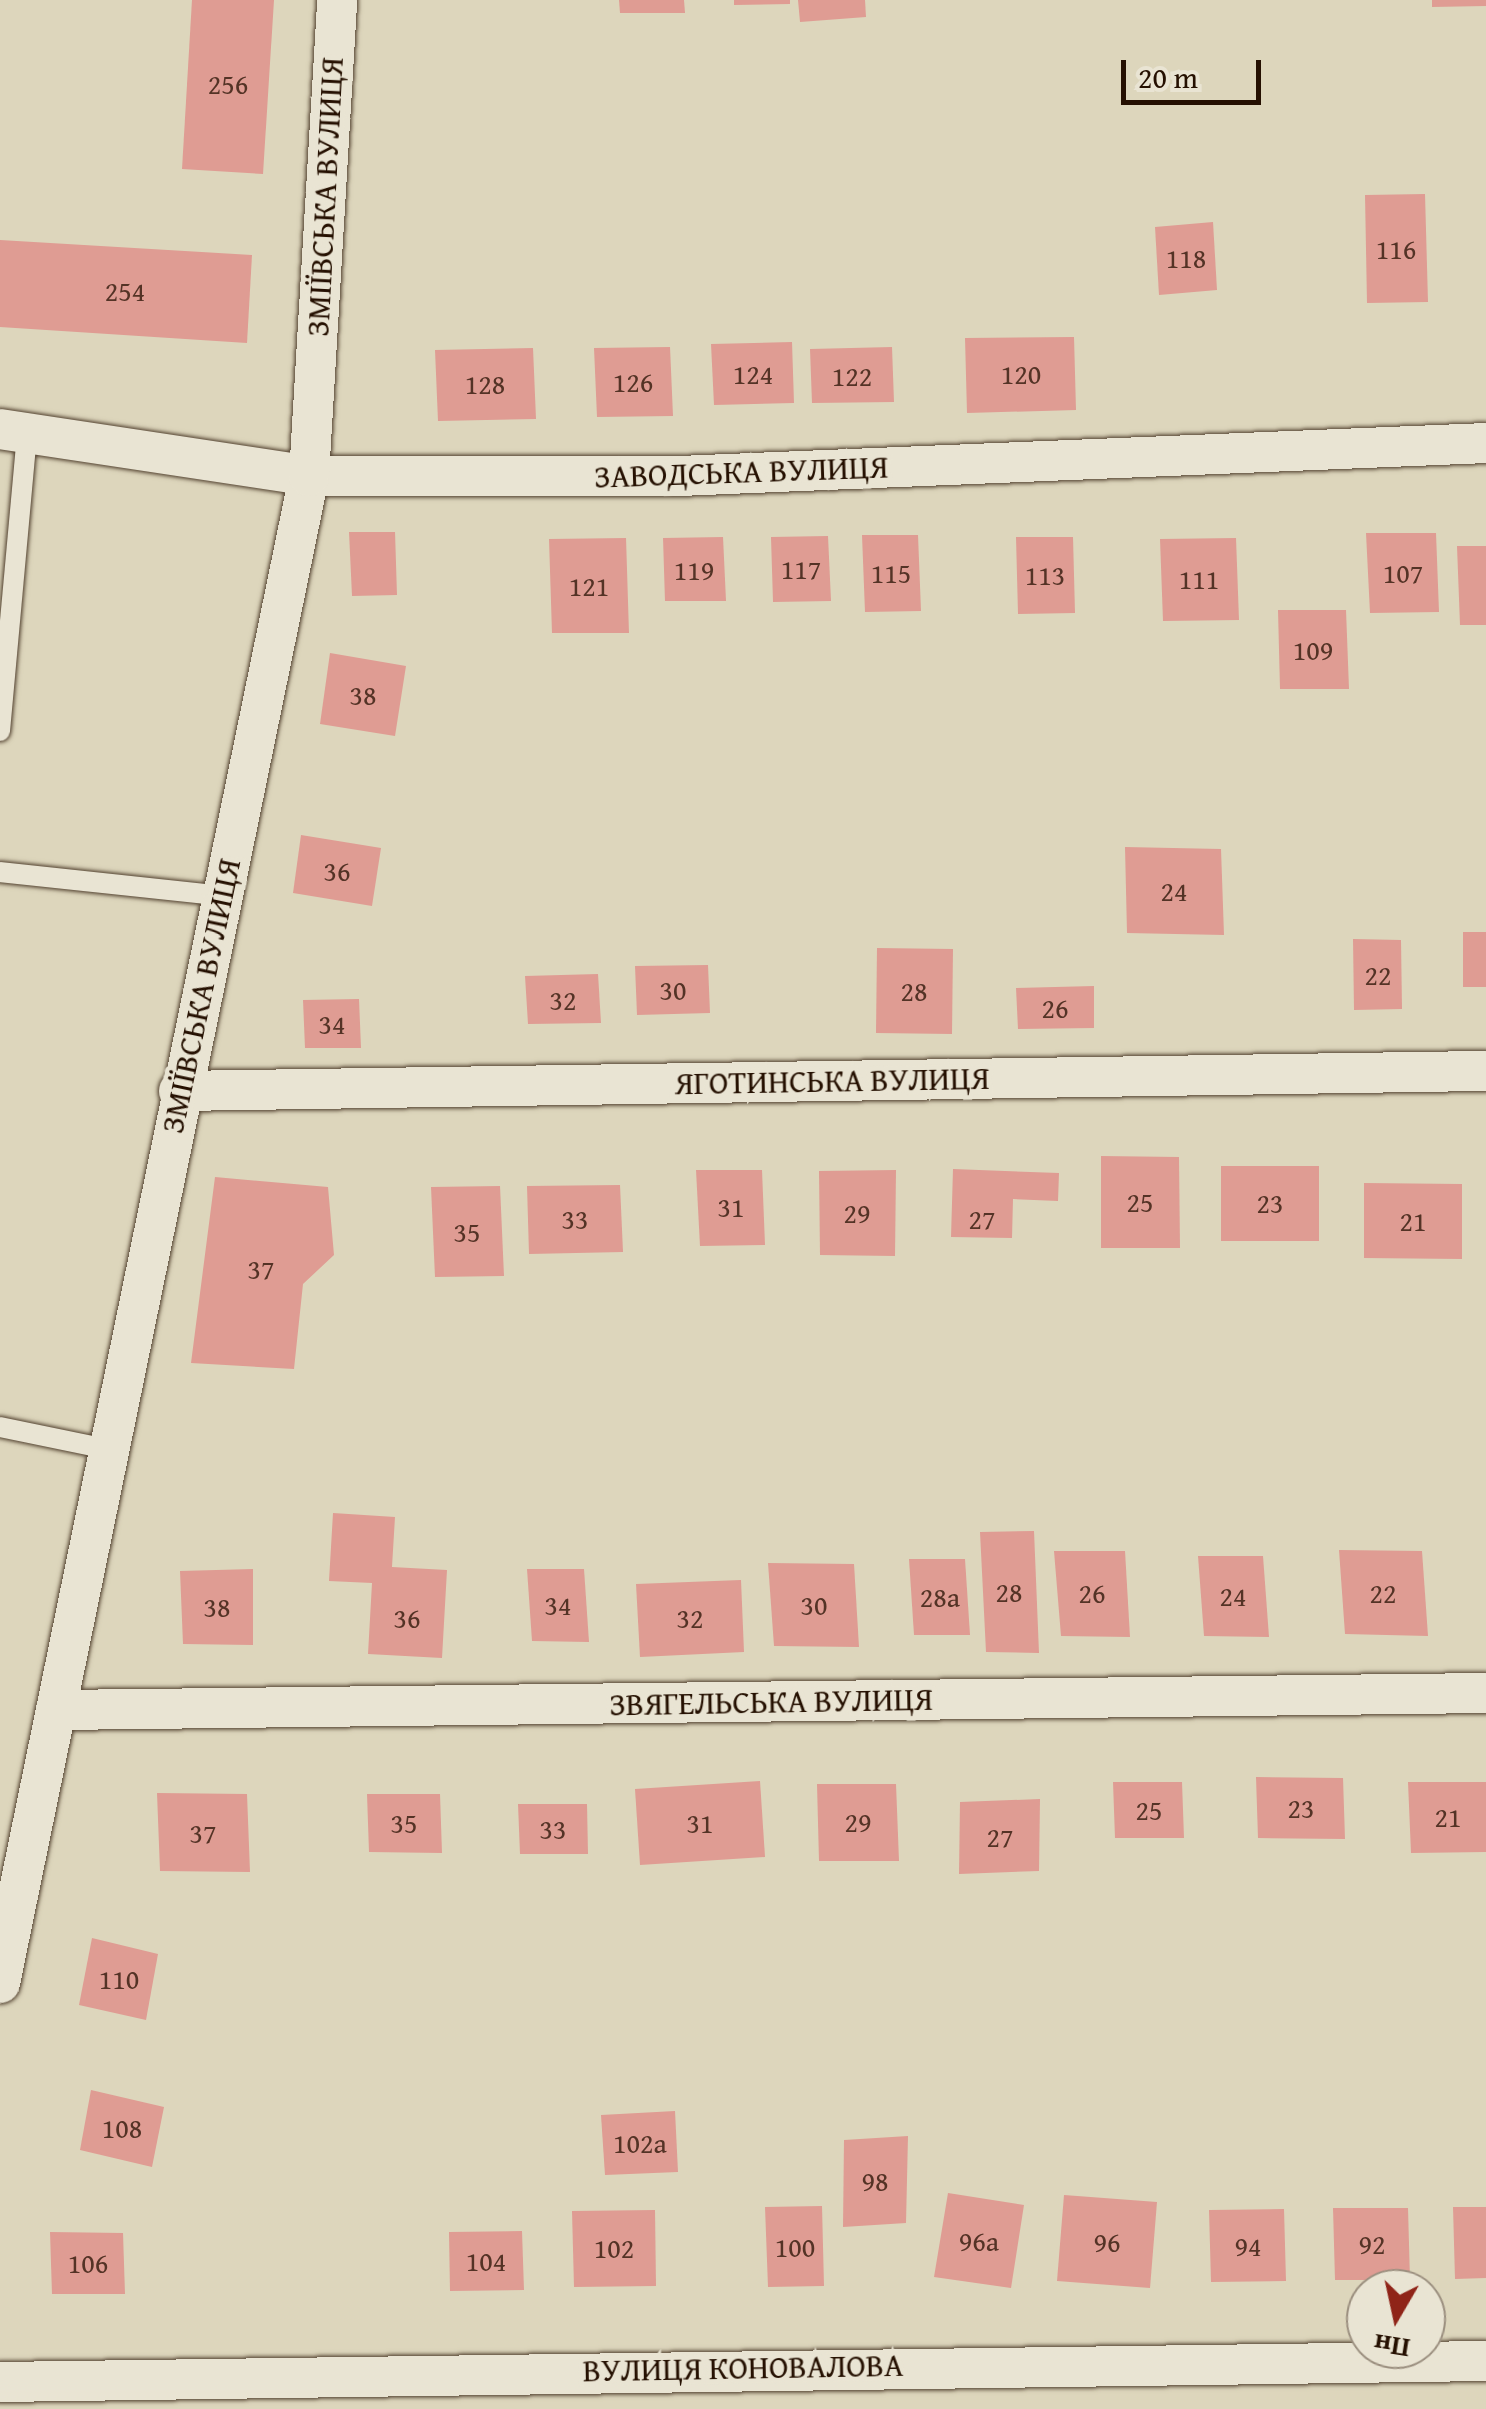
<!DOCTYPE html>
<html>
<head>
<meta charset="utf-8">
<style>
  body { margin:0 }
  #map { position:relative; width:1486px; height:2409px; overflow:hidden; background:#ddd6bc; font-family:"Gentium Book Plus",serif }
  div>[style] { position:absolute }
  .building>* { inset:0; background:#df9c93 }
  .roads { filter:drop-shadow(0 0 2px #534230) drop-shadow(0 0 2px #534230) }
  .service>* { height:20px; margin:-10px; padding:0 10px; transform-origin:10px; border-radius:10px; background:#e9e4d3 }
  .minor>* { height:40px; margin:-20px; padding:0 20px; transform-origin:20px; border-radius:20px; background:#e9e4d3 }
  span { translate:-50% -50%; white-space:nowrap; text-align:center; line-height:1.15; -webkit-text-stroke:9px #e9e4d3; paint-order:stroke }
  .number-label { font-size:28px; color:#543326 }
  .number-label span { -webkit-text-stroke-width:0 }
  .street-label { font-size:32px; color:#251001 }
  .north { position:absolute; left:1346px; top:2269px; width:100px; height:100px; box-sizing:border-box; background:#e9e4d3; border:2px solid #9b8f7f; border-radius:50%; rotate:189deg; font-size:28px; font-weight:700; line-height:40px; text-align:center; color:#251001 }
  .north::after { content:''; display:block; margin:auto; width:35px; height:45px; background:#8f2418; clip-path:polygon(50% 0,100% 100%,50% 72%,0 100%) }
  .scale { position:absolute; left:1121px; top:60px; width:140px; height:45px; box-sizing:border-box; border:5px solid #251001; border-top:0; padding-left:12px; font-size:30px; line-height:35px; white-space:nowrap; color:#251001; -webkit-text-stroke:8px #e9e4d3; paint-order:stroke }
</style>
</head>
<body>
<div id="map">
  <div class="building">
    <i style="clip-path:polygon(192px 0,274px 0,263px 174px,182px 169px)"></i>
    <i style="clip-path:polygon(619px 0,684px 0,685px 13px,620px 13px)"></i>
    <i style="clip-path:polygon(734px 0,790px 0,790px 4px,734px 5px)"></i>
    <i style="clip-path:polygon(798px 0,865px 0,866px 17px,800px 22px)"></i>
    <i style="clip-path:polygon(1432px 0,1486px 0,1486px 6px,1432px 7px)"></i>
    <i style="clip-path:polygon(1425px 194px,1428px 302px,1367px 303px,1365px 195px)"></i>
    <i style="clip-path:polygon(1213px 222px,1217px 290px,1159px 295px,1155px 227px)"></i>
    <i style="clip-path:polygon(0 240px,252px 255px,247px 343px,0 327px)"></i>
    <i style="clip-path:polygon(1074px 337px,1076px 410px,967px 413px,965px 338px)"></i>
    <i style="clip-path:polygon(792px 342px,794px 403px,714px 405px,711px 344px)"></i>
    <i style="clip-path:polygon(670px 347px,673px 416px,597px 417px,594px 348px)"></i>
    <i style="clip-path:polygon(892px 347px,894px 402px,812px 403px,810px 349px)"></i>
    <i style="clip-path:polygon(533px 348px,536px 419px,438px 421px,435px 350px)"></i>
    <i style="clip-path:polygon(349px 532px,395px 532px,397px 595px,352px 596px)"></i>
    <i style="clip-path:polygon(1366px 533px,1436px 533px,1439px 612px,1370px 613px)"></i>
    <i style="clip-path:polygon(862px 535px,918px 535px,921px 611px,865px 612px)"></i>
    <i style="clip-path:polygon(828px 536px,831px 601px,773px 602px,771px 537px)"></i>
    <i style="clip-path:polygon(723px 537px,726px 601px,665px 601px,663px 538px)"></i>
    <i style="clip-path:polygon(1016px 537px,1073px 537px,1075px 613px,1018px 614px)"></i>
    <i style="clip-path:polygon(626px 538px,629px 633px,552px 633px,549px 539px)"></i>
    <i style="clip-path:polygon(1236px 538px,1239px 620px,1163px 621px,1160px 539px)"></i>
    <i style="clip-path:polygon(1457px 546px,1486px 546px,1486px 625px,1460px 625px)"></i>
    <i style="clip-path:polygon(1278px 610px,1346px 610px,1349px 689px,1280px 689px)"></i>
    <i style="clip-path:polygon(330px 653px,406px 666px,395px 736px,320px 724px)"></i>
    <i style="clip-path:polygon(301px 835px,381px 848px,372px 906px,293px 893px)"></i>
    <i style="clip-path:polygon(1125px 847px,1221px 849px,1224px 935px,1127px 933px)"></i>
    <i style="clip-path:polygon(1463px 932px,1486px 932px,1486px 987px,1463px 987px)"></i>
    <i style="clip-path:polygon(1353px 939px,1401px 940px,1402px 1009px,1354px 1010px)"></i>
    <i style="clip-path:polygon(877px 948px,953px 949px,952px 1034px,876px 1033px)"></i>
    <i style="clip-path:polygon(708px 965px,710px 1013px,637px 1015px,635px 966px)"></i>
    <i style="clip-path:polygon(598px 974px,601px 1023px,528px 1024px,525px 976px)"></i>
    <i style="clip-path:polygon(1094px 986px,1094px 1028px,1018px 1029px,1016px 988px)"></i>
    <i style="clip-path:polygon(359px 999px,361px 1048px,305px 1048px,303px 1000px)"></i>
    <i style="clip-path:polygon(1101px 1156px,1179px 1157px,1180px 1248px,1101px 1248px)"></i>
    <i style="clip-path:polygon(1221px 1166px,1319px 1166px,1319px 1241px,1221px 1241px)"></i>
    <i style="clip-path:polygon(953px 1169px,1059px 1173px,1058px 1201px,1013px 1199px,1012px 1238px,951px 1237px)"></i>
    <i style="clip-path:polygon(696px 1170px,762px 1170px,765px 1245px,700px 1246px)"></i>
    <i style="clip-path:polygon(896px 1170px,895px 1256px,820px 1255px,819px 1171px)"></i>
    <i style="clip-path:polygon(215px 1177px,328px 1187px,334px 1255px,303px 1284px,294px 1369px,191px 1363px)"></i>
    <i style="clip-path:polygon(1364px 1183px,1462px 1184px,1462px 1259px,1364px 1258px)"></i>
    <i style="clip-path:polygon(620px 1185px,623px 1252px,529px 1254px,527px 1186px)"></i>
    <i style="clip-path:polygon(500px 1186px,504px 1276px,435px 1277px,431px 1187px)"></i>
    <i style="clip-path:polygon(333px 1513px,395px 1517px,392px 1567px,447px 1570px,442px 1658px,368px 1654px,372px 1583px,329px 1581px)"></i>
    <i style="clip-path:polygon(1034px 1531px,1039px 1653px,986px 1652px,980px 1532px)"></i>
    <i style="clip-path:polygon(1339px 1550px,1422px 1551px,1428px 1636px,1345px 1634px)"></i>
    <i style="clip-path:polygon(1054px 1551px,1125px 1551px,1130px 1637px,1061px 1636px)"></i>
    <i style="clip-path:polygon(1198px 1556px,1263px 1556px,1269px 1637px,1204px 1636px)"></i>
    <i style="clip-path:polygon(909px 1559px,965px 1559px,970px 1635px,914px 1635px)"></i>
    <i style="clip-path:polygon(768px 1563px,854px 1564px,859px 1647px,774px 1646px)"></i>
    <i style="clip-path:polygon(253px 1569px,253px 1645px,183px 1644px,180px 1571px)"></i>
    <i style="clip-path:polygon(527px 1569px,584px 1569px,589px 1642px,532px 1641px)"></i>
    <i style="clip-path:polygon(741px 1580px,744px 1652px,640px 1657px,636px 1584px)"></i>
    <i style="clip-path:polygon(1256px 1777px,1343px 1778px,1345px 1839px,1258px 1838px)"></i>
    <i style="clip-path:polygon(760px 1781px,765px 1857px,640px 1865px,635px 1789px)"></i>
    <i style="clip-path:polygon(1113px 1782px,1182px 1782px,1184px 1838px,1115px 1838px)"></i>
    <i style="clip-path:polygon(1408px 1782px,1486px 1782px,1486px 1852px,1411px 1853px)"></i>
    <i style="clip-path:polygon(817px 1784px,896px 1784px,899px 1861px,819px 1861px)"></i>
    <i style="clip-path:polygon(157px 1793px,247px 1794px,250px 1872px,160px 1871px)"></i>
    <i style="clip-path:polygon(367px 1794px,440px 1794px,442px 1853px,369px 1852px)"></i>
    <i style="clip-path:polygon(1040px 1799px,1039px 1871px,959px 1874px,960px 1802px)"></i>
    <i style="clip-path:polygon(518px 1804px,587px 1804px,588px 1854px,520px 1854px)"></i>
    <i style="clip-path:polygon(92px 1938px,158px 1954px,146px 2020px,79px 2005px)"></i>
    <i style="clip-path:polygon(91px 2090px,164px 2107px,152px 2167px,80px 2150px)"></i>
    <i style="clip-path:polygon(675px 2111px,678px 2172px,605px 2175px,601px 2115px)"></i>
    <i style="clip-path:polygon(908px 2136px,906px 2223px,843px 2227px,844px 2140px)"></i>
    <i style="clip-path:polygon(948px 2193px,1024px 2205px,1011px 2288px,934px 2277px)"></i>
    <i style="clip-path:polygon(1064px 2195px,1157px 2202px,1150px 2288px,1057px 2281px)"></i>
    <i style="clip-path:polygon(822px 2206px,824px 2286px,768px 2287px,765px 2207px)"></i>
    <i style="clip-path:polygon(1453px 2207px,1486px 2207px,1486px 2278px,1455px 2279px)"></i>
    <i style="clip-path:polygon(1333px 2208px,1408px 2208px,1410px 2280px,1335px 2280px)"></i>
    <i style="clip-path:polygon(1284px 2209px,1286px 2281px,1211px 2282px,1209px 2210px)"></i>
    <i style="clip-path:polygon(655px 2210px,656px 2286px,574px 2287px,572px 2211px)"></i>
    <i style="clip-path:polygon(522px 2231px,524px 2290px,450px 2291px,449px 2232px)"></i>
    <i style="clip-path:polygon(50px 2232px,123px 2233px,125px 2294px,52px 2294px)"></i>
  </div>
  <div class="roads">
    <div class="service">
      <i style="left:0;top:731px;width:299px;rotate:-84.8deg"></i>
      <i style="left:0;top:872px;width:224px;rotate:6.1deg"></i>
      <i style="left:0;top:1427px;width:114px;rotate:11.6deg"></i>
    </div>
    <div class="minor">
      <i style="left:0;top:429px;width:313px;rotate:8.6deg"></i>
      <i style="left:309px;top:476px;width:370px"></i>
      <i style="left:679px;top:476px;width:808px;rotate:-2.34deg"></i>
      <i style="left:179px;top:1091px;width:1307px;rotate:-0.88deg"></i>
      <i style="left:56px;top:1710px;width:1430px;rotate:-0.68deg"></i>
      <i style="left:0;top:1983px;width:1538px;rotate:-78.41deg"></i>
      <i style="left:309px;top:476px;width:477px;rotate:-86.6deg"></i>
      <i style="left:0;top:2382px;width:1486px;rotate:-0.81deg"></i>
    </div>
  </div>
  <div class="number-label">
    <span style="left:228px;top:84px">256</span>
    <span style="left:1396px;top:249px">116</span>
    <span style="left:1186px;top:258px">118</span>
    <span style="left:125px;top:291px">254</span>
    <span style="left:753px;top:374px">124</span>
    <span style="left:1021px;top:374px">120</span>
    <span style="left:852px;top:376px">122</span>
    <span style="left:633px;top:382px">126</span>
    <span style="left:485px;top:384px">128</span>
    <span style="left:801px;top:569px">117</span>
    <span style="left:694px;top:570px">119</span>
    <span style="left:891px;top:573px">115</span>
    <span style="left:1403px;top:573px">107</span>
    <span style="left:1045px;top:575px">113</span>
    <span style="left:1199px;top:579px">111</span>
    <span style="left:589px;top:586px">121</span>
    <span style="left:1313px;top:650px">109</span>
    <span style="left:363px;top:695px">38</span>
    <span style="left:337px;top:871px">36</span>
    <span style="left:1174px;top:891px">24</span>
    <span style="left:1378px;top:975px">22</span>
    <span style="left:673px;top:990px">30</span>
    <span style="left:914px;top:991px">28</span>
    <span style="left:563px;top:1000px">32</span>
    <span style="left:1055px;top:1008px">26</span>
    <span style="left:332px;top:1024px">34</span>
    <span style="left:1140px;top:1202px">25</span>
    <span style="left:1270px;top:1203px">23</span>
    <span style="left:731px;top:1207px">31</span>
    <span style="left:857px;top:1213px">29</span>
    <span style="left:575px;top:1219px">33</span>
    <span style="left:982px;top:1219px">27</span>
    <span style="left:1413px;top:1221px">21</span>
    <span style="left:467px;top:1232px">35</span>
    <span style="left:261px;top:1269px">37</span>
    <span style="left:1009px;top:1592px">28</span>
    <span style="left:1092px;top:1593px">26</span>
    <span style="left:1383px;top:1593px">22</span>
    <span style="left:1233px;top:1596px">24</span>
    <span style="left:940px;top:1597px">28а</span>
    <span style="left:558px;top:1605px">34</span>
    <span style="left:814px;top:1605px">30</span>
    <span style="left:217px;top:1607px">38</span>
    <span style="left:407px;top:1618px">36</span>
    <span style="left:690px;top:1618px">32</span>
    <span style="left:1301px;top:1808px">23</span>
    <span style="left:1149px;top:1810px">25</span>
    <span style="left:1448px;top:1817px">21</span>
    <span style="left:858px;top:1822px">29</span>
    <span style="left:404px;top:1823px">35</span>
    <span style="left:700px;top:1823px">31</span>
    <span style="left:553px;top:1829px">33</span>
    <span style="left:203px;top:1833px">37</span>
    <span style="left:1000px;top:1837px">27</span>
    <span style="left:119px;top:1979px">110</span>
    <span style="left:122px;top:2128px">108</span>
    <span style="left:640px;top:2143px">102а</span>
    <span style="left:875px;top:2181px">98</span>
    <span style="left:979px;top:2241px">96а</span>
    <span style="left:1107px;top:2242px">96</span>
    <span style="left:1372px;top:2244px">92</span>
    <span style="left:1248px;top:2246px">94</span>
    <span style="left:795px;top:2247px">100</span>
    <span style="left:614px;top:2248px">102</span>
    <span style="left:486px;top:2261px">104</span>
    <span style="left:88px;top:2263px">106</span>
  </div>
  <div class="street-label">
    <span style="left:325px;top:197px;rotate:-87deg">ЗМІЇВСЬКА ВУЛИЦЯ</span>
    <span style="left:741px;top:472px;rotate:-2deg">ЗАВОДСЬКА ВУЛИЦЯ</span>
    <span style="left:201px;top:996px;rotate:-78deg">ЗМІЇВСЬКА ВУЛИЦЯ</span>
    <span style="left:832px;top:1081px;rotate:-1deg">ЯГОТИНСЬКА ВУЛИЦЯ</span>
    <span style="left:771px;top:1702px;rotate:-1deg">ЗВЯГЕЛЬСЬКА ВУЛИЦЯ</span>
    <span style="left:743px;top:2368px;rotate:-1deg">ВУЛИЦЯ КОНОВАЛОВА</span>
  </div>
  <div class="north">Пн</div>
  <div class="scale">20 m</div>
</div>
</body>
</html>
